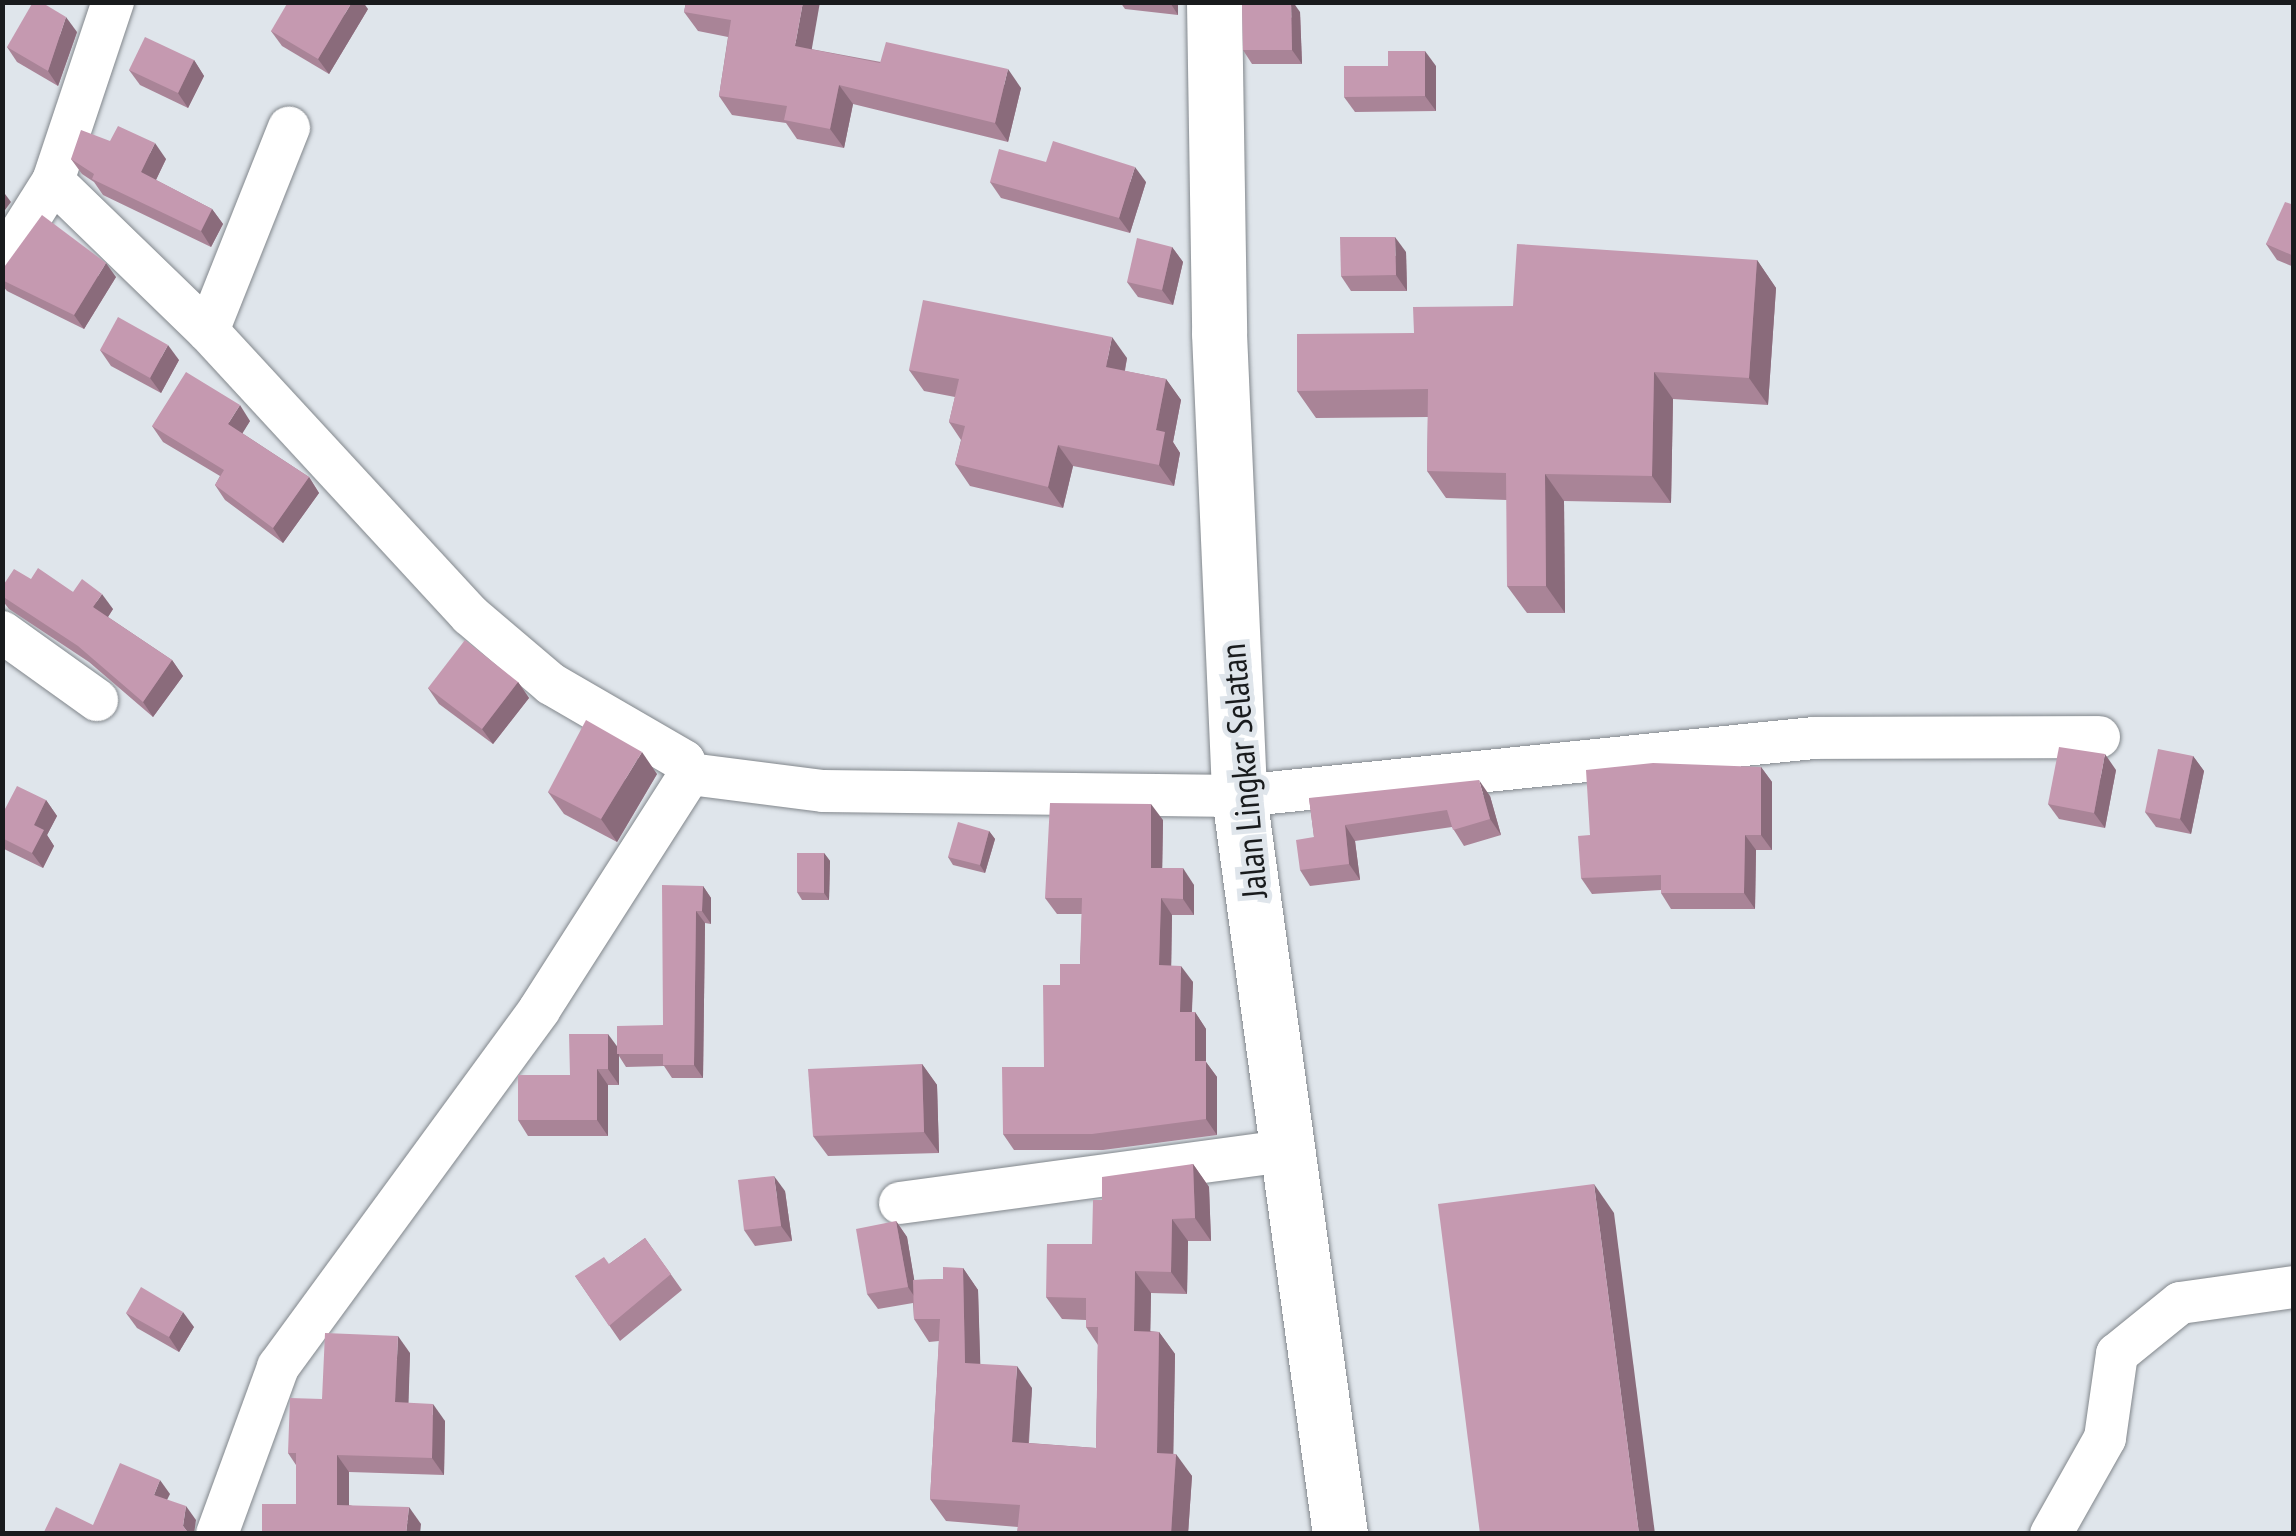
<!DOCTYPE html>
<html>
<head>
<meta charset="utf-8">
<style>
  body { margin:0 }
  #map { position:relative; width:2296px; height:1536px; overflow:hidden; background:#dfe5eb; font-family:"PT Sans Narrow",sans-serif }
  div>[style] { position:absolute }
  .roads { filter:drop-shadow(0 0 2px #82878c) drop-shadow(0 0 2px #82878c) }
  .minor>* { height:42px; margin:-21px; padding:0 21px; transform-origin:21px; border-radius:21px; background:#fff }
  .highway>* { height:55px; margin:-27.5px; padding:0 27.5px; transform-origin:27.5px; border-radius:27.5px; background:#fff }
  .wall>* { inset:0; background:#a98497 }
  .shaded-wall>* { inset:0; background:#8a6b7b }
  .building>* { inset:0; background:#c599b0 }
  span { translate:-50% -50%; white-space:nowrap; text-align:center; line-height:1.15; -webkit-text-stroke:10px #dfe5eb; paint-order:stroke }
  .street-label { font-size:35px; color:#191b1d }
  .frame { position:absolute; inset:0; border:5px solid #191b1d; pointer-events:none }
</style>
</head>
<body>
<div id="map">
  <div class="roads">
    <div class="minor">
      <i style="left:53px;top:181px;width:216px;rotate:44.1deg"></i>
      <i style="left:2px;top:262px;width:96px;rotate:-57.8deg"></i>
      <i style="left:53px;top:181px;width:189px;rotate:-71.5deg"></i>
      <i style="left:2px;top:632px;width:117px;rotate:35.6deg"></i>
      <i style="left:690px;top:774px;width:134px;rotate:7.3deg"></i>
      <i style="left:823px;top:791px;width:416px;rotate:0.7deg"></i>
      <i style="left:1239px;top:796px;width:578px;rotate:-5.76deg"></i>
      <i style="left:1814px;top:738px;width:285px;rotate:-0.2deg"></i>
      <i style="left:900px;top:1203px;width:390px;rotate:-7.7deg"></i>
      <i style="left:217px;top:1534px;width:178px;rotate:-69.9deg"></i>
      <i style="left:278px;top:1367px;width:442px;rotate:-53.8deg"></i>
      <i style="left:539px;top:1010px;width:280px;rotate:-57.4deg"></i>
      <i style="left:690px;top:774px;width:14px;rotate:-115deg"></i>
      <i style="left:684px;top:761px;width:154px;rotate:-149.9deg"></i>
      <i style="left:551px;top:684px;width:106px;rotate:-139.6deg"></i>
      <i style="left:470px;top:615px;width:386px;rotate:-132.7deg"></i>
      <i style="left:208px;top:331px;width:219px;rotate:-68.3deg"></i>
      <i style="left:2051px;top:1534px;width:110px;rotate:-60.6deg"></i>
      <i style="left:2105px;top:1438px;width:85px;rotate:-81.9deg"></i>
      <i style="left:2117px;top:1354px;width:81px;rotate:-39deg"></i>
      <i style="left:2180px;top:1303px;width:115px;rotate:-8deg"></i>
    </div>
    <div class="highway">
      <i style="left:1214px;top:2px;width:331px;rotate:89.1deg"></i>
      <i style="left:1219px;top:333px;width:463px;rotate:87.5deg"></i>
      <i style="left:1239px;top:796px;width:745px;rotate:82.21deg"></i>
    </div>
  </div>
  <div class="wall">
    <i style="clip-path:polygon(686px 2px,811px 49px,1021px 88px,1008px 142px,853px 104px,844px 148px,797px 139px,786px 123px,732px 115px,719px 96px,728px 37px,698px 31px,684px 12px)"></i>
    <i style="clip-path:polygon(1120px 2px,1178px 2px,1178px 15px,1125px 9px)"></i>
    <i style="clip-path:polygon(368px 9px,329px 74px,282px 46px,271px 31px)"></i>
    <i style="clip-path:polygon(1300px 12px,1302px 64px,1252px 64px,1243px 50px)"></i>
    <i style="clip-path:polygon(77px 32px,58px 86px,17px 62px,7px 47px)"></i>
    <i style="clip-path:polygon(194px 60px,204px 76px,188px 108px,140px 85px,129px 70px)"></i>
    <i style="clip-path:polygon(1436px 66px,1436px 111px,1355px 112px,1344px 97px)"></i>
    <i style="clip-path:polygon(110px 141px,166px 159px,156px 180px,212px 209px,223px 224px,211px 247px,103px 195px,94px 182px,82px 174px,71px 159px)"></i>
    <i style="clip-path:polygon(990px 182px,1146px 182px,1130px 233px,1001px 198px)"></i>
    <i style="clip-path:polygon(2294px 205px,2294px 267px,2277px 260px,2266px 244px)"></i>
    <i style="clip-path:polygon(1172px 247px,1183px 262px,1173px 305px,1138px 297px,1127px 282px)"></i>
    <i style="clip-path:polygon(1406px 252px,1407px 291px,1351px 291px,1341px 276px)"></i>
    <i style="clip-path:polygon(1757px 260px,1776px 288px,1768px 405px,1673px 399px,1671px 503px,1564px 501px,1565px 613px,1527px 613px,1507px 586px,1507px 500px,1446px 498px,1427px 471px,1428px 417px,1316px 418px,1297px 391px,1414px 333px,1513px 306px)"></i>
    <i style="clip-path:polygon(2px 270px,116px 277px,84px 329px,7px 291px,2px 285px)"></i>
    <i style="clip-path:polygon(100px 350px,179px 360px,161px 393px,111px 366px)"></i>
    <i style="clip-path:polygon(1127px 358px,1125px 371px,1166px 379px,1181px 400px,1173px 442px,1180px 453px,1174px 486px,1073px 466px,1063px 508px,970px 486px,955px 464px,961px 440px,949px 422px,955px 397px,924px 391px,909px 370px)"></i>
    <i style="clip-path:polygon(250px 421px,242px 433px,309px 477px,319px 493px,283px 543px,225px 500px,215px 485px,220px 476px,163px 442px,152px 426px)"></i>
    <i style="clip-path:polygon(31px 579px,73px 592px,113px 609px,108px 617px,172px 660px,183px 676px,153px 717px,89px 662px,9px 609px,2px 600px,2px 587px)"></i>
    <i style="clip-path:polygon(518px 682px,529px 698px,493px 744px,439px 704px,428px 688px)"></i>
    <i style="clip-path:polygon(2193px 756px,2204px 771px,2191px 834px,2156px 827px,2145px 812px)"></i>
    <i style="clip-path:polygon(1761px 767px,1772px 782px,1772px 850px,1756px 850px,1755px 909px,1671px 909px,1661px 893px,1661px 890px,1592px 894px,1581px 878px)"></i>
    <i style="clip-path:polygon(2116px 770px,2105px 828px,2059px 819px,2048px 804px)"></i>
    <i style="clip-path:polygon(657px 774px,617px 842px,564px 814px,548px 792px)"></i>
    <i style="clip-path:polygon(1490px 796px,1501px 835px,1464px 846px,1452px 827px,1355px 841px,1360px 880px,1310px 886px,1300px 870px,1314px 837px,1309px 798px)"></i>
    <i style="clip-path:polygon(46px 800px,57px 816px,47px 835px,54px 846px,43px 868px,2px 848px,2px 807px,5px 809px)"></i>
    <i style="clip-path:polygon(1163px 820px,1162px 868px,1194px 885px,1194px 915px,1172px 915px,1171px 966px,1193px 982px,1192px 1012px,1195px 1012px,1206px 1029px,1206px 1062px,1217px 1077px,1217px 1135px,1103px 1150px,1014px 1150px,1003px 1134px,1044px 1067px,1060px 985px,1080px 964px,1082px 914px,1057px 914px,1045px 898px)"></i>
    <i style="clip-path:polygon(989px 831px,995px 839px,985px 873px,953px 865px,948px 857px)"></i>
    <i style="clip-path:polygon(824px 853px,830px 861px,829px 900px,802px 900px,797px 892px)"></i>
    <i style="clip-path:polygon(703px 886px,711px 898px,711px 924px,705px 923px,703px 1078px,672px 1078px,664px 1066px,626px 1067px,619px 1056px,619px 1085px,608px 1085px,608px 1136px,528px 1136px,518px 1120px,570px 1075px,617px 1047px,663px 1025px)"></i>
    <i style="clip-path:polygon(922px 1064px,937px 1085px,939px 1153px,828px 1156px,813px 1136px)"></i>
    <i style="clip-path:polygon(1193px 1164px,1209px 1187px,1211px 1241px,1188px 1241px,1187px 1294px,1151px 1293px,1150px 1331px,1159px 1332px,1175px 1354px,1173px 1454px,1192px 1476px,1188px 1534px,1017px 1534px,1018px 1527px,946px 1521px,930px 1499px,939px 1341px,929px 1342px,914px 1319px,913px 1303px,878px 1309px,867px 1294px,896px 1221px,907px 1237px,914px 1280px,943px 1279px,963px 1268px,978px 1290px,980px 1364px,1032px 1388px,1029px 1443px,1096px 1448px,1098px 1345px,1086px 1327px,1086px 1320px,1062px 1319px,1046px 1297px,1092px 1244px,1102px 1200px)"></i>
    <i style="clip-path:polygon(785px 1191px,792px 1241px,755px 1246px,744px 1230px)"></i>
    <i style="clip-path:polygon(645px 1238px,682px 1290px,620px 1341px,575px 1276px,609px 1264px)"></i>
    <i style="clip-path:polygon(126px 1313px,194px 1327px,179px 1352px,137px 1328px)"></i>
    <i style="clip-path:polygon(410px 1353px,408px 1403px,445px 1421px,444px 1475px,349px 1472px,349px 1505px,421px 1524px,296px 1504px,296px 1465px,288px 1453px,322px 1399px)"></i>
  </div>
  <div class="shaded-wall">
    <i style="clip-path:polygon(352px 2px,363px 2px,368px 9px,329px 74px,318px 59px)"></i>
    <i style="clip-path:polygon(803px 2px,820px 2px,809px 65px,795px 46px)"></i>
    <i style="clip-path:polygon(1171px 2px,1178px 2px,1178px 15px,1171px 4px)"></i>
    <i style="clip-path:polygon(1291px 2px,1293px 2px,1300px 12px,1302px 64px,1292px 50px)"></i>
    <i style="clip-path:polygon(66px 17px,77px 32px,58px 86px,48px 71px)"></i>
    <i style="clip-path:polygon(1425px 51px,1436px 66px,1436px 111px,1425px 96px)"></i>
    <i style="clip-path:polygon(194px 60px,204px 76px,188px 108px,178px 93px)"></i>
    <i style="clip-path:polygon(1008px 69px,1021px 88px,1008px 142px,995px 123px)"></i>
    <i style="clip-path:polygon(839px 85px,853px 104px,844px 148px,830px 129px)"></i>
    <i style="clip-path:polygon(155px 143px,166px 159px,152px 188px,141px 172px)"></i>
    <i style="clip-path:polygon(1135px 167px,1146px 182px,1130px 233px,1119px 218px)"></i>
    <i style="clip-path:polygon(2px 190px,11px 202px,2px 214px)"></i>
    <i style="clip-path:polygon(212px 209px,223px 224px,211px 247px,201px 231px)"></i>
    <i style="clip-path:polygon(1395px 237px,1406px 252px,1407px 291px,1396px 275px)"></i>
    <i style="clip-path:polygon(1172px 247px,1183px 262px,1173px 305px,1162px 290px)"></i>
    <i style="clip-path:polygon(1757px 260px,1776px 288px,1768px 405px,1749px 378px)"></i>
    <i style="clip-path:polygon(106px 263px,116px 277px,84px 329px,74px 315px)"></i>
    <i style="clip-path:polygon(1112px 337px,1127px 358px,1121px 389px,1106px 367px)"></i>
    <i style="clip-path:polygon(168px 345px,179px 360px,161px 393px,150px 378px)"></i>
    <i style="clip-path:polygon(1654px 372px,1673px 399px,1671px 503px,1652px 476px)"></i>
    <i style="clip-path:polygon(1166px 379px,1181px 400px,1173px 442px,1180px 453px,1174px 486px,1159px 465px,1156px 430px)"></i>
    <i style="clip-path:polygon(240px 405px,250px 421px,239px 439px,228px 424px)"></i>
    <i style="clip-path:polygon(1058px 445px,1073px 466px,1063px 508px,1048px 487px)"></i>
    <i style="clip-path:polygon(1545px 474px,1564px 501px,1565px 613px,1546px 586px)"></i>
    <i style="clip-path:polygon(309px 477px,319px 493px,283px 543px,273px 528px)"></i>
    <i style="clip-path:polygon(102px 594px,113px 609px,104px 623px,93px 607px)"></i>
    <i style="clip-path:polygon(172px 660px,183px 676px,153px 717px,143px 702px)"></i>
    <i style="clip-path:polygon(518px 682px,529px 698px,493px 744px,482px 729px)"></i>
    <i style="clip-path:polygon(642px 752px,657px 774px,617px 842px,601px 819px)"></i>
    <i style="clip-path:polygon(2105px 754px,2116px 770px,2105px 828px,2094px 813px)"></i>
    <i style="clip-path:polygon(2193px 756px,2204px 771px,2191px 834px,2180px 819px)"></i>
    <i style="clip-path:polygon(1761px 767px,1772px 782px,1772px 850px,1761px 835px)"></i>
    <i style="clip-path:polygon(1479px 780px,1490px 796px,1501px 835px,1490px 819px)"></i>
    <i style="clip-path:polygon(46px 800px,57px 816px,47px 835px,54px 846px,43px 868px,32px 853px,34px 825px)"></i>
    <i style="clip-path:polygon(1151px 804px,1163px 820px,1162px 884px,1151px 868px)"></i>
    <i style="clip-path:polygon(1345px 825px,1355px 841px,1360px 880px,1349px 864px)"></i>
    <i style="clip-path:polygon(989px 831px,995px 839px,985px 873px,980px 865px)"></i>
    <i style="clip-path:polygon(1745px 835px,1756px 850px,1755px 909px,1744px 893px)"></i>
    <i style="clip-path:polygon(824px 853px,830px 861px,829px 900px,824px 893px)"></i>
    <i style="clip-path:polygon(1183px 868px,1194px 885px,1194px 915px,1183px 899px)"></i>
    <i style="clip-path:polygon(703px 886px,711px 898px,711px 924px,702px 911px)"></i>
    <i style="clip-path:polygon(1161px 898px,1172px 915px,1171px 981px,1159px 965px)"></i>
    <i style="clip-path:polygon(696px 911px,705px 923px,703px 1078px,694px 1065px)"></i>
    <i style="clip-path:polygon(1181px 966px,1193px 982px,1191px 1028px,1180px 1012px)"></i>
    <i style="clip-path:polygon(1195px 1012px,1206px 1029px,1206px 1062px,1217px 1077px,1217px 1135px,1206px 1119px,1195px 1061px)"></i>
    <i style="clip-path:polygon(608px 1034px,619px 1049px,619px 1085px,608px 1069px)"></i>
    <i style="clip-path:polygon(922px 1064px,937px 1085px,939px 1153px,924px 1132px)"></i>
    <i style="clip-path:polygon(597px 1069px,608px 1085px,608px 1136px,597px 1120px)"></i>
    <i style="clip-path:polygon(1193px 1164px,1209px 1187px,1211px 1241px,1195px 1218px)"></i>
    <i style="clip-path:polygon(774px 1176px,785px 1191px,792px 1241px,781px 1226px)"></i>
    <i style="clip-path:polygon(1594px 1184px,1614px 1213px,1655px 1534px,1639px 1534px)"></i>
    <i style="clip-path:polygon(1172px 1219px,1188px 1241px,1187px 1294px,1171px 1272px)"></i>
    <i style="clip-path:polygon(896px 1221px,907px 1237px,918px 1302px,908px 1287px)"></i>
    <i style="clip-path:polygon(963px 1268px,978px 1290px,981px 1385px,965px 1363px)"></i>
    <i style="clip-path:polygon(1135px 1271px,1151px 1293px,1150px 1353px,1134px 1331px)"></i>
    <i style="clip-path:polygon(183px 1312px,194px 1327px,179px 1352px,169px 1337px)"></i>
    <i style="clip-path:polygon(1159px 1332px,1175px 1354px,1173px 1475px,1157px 1453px)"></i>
    <i style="clip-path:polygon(398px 1336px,410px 1353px,408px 1420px,395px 1402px)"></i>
    <i style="clip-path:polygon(1017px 1366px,1032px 1388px,1027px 1464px,1012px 1442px)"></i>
    <i style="clip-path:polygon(433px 1404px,445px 1421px,444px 1475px,432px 1458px)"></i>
    <i style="clip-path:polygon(1176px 1454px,1192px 1476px,1188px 1534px,1171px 1534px)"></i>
    <i style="clip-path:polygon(337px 1455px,349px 1472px,349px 1522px,337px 1505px)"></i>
    <i style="clip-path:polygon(160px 1480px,170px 1494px,163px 1508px,154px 1495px)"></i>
    <i style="clip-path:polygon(186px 1506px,196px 1520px,194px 1534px,189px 1534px,183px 1526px)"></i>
    <i style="clip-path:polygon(409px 1507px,421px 1524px,420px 1534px,406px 1534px)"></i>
  </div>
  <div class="building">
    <i style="clip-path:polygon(33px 2px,41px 2px,66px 17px,48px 71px,7px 47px)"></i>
    <i style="clip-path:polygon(288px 2px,352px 2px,318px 59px,271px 31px)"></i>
    <i style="clip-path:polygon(686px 2px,803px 2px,795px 46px,880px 63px,886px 42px,1008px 69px,995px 123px,839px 85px,830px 129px,784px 120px,787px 106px,719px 96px,731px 20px,684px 12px)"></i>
    <i style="clip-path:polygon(1242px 2px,1291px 2px,1292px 50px,1243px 50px)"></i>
    <i style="clip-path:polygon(145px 37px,194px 60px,178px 93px,129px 70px)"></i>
    <i style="clip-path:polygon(1388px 51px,1425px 51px,1425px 96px,1344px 97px,1344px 66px,1388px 66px)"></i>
    <i style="clip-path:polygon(118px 126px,155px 143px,141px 172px,212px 209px,201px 231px,92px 179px,94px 174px,71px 159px,81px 130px,110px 141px)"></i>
    <i style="clip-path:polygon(1053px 141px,1135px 167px,1119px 218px,990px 182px,999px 149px,1046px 162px)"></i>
    <i style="clip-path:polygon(2285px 202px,2294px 205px,2294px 256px,2266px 244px)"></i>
    <i style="clip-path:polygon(42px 215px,106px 263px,74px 315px,2px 280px,2px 270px)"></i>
    <i style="clip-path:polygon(1340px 237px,1395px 237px,1396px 275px,1341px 276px)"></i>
    <i style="clip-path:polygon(1137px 238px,1172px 247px,1162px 290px,1127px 282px)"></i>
    <i style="clip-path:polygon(1517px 244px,1757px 260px,1749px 378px,1654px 372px,1652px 476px,1545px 474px,1546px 586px,1507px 586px,1506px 473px,1427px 471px,1428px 389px,1297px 391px,1297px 334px,1414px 333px,1413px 307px,1513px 306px)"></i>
    <i style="clip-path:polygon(923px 300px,1112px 337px,1106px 367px,1166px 379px,1156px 430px,1165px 432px,1159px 465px,1058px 445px,1048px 487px,955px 464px,965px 426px,949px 422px,959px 379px,909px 370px)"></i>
    <i style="clip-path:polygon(118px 317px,168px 345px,150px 378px,100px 350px)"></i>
    <i style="clip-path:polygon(186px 372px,240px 405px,228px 424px,309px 477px,273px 528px,215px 485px,224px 470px,152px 426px)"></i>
    <i style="clip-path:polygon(38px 568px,73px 592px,82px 579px,102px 594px,93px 607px,172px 660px,143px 702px,78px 646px,2px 596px,2px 587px,14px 569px,31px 579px)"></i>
    <i style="clip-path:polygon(465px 640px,518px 682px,482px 729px,428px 688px)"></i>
    <i style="clip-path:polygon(586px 720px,642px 752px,601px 819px,548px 792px)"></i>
    <i style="clip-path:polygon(2059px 747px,2105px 754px,2094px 813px,2048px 804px)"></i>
    <i style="clip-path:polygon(2158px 749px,2193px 756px,2180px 819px,2145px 812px)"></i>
    <i style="clip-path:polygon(1653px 763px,1761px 767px,1761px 835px,1745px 835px,1744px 893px,1661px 893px,1661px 875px,1581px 878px,1578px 836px,1590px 835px,1586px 770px)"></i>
    <i style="clip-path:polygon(1479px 780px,1490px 819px,1453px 830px,1447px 810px,1345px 825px,1349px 864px,1300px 870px,1296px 840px,1314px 837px,1309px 798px)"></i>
    <i style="clip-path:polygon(17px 786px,46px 800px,34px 825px,44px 830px,32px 853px,2px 838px,2px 807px,5px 809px)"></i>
    <i style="clip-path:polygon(1050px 803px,1151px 804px,1151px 868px,1183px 868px,1183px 899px,1161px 898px,1159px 965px,1181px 966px,1180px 1012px,1195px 1012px,1195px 1061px,1206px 1061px,1206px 1119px,1092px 1134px,1003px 1134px,1002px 1067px,1044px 1067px,1043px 985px,1060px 985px,1060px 964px,1080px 964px,1082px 898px,1045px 898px)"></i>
    <i style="clip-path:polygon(958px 822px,989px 831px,980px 865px,948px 857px)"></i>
    <i style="clip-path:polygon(797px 853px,824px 853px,824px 893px,797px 892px)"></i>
    <i style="clip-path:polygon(662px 885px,703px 886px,702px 911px,696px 911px,694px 1065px,663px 1065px,663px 1054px,617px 1054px,617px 1026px,663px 1025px)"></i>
    <i style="clip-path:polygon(569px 1034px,608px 1034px,608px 1069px,597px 1069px,597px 1120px,518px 1120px,518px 1075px,570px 1075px)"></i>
    <i style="clip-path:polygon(922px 1064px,924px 1132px,813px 1136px,808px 1069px)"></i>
    <i style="clip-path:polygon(1193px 1164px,1195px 1218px,1172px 1219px,1171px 1272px,1135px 1271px,1134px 1331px,1159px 1332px,1157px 1453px,1176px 1454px,1171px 1534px,1017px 1534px,1020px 1505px,930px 1499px,940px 1319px,914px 1319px,913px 1280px,943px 1279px,943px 1267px,963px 1268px,965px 1363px,1017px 1366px,1012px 1442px,1096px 1448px,1098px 1327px,1086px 1327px,1086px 1298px,1046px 1297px,1047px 1244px,1092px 1244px,1093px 1200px,1102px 1200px,1102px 1177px)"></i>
    <i style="clip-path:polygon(774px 1176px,781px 1226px,744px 1230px,738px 1180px)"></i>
    <i style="clip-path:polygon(1594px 1184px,1639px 1534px,1480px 1534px,1438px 1204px)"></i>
    <i style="clip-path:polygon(896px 1221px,908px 1287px,867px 1294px,856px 1229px)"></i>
    <i style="clip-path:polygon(645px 1238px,671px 1274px,609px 1326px,575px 1276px,604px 1257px,609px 1264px)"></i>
    <i style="clip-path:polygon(141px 1287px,183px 1312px,169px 1337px,126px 1313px)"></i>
    <i style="clip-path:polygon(325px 1333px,398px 1336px,395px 1402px,433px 1404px,432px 1458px,337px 1455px,337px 1505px,409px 1507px,406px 1534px,262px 1534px,262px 1504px,296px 1504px,296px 1453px,288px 1453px,290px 1398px,322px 1399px)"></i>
    <i style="clip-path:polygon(120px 1463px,160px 1480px,154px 1495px,186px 1506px,183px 1526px,189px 1534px,43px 1534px,56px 1507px,93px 1525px)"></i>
  </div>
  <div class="street-label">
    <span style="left:1243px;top:771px;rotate:-95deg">Jalan Lingkar Selatan</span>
  </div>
  <div class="frame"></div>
</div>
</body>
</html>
